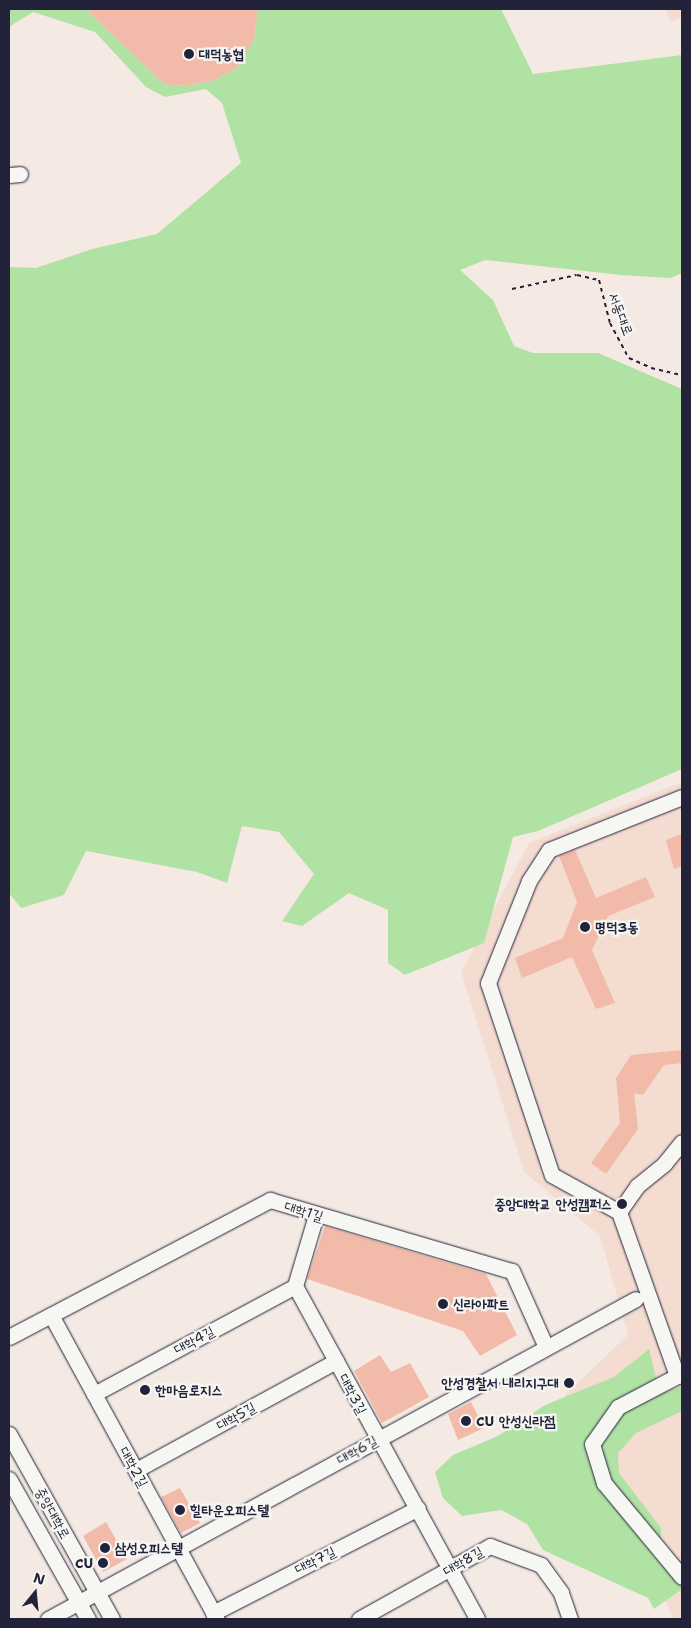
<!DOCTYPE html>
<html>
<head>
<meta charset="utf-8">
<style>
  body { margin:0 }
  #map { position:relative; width:691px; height:1628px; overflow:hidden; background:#f5eae3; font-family:"Shantell Sans","Poor Story",sans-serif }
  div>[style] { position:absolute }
  .built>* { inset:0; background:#f4dcd1 }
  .green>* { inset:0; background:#b0e2a3 }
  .building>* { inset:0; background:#f2baa8 }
  .path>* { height:2px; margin-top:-1px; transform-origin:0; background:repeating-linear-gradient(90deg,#22223b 0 4px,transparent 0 8px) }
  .roads { filter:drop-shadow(0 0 1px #22223b) drop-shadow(0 0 1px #22223b) }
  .minor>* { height:15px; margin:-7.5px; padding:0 7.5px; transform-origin:7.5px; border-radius:7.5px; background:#f6f6f2 }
  .dots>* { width:14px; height:14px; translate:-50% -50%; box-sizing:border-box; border:2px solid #f6f6f2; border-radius:50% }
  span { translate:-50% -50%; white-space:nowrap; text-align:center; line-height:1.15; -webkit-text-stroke:4.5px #f6f6f2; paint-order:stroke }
  .poi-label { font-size:14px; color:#22223b; font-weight:700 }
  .left { translate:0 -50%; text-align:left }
  .right { translate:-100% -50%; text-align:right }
  .street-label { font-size:14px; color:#22223b }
  .frame { position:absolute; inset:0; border:10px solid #22223b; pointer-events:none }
  .north { position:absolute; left:10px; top:1568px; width:50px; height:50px; -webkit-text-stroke:4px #f6f6f2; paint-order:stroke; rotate:17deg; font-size:14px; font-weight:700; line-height:20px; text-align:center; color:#22223b }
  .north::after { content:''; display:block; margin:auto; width:18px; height:22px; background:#22223b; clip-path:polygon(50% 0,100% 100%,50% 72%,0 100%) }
</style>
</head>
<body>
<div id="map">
  <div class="built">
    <i style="clip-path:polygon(666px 9px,682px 9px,682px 17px,670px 22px)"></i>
    <i style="clip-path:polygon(682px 782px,682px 1619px,673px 1619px,649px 1562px,567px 1455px,566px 1394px,628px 1335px,600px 1236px,524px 1172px,461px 972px,529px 843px)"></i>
  </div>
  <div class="green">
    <i style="clip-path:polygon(9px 9px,86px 9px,164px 84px,186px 86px,212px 81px,236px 69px,254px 40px,258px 9px,501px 9px,533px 74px,682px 55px,682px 273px,671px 278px,621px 275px,485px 260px,460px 270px,493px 300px,514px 346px,533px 353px,598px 353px,682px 389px,682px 769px,538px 831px,513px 837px,484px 943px,405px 975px,388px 963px,388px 910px,349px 893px,302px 926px,282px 921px,314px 874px,279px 832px,242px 826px,227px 883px,197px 872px,86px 851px,64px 895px,21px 908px,9px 893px,9px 267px,36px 268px,92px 249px,157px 234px,241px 163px,222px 103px,206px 89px,165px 97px,146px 87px,95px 32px,33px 12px,9px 27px)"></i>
    <i style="clip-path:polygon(649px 1349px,660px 1394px,682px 1386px,682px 1411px,636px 1433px,618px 1453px,619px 1473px,661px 1528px,661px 1551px,682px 1589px,654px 1609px,648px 1598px,543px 1550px,527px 1524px,501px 1510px,462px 1516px,443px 1498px,435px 1472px,453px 1455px,498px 1436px,545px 1405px,614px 1377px)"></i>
  </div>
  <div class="building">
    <i style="clip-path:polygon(86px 9px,258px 9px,254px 40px,236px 69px,212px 81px,186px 86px,164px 84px)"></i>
    <i style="clip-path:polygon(682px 834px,682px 866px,674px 869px,666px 840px)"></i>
    <i style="clip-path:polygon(575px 850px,596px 898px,646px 877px,655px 897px,608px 916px,592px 950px,615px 1003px,596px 1009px,572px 957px,522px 978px,515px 958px,563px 938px,577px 902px,559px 856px)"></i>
    <i style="clip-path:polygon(682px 1050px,682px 1063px,664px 1065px,643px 1095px,634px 1093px,638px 1129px,606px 1174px,591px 1163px,620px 1123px,616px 1078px,631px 1055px)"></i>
    <i style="clip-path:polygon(325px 1226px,486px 1274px,517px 1335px,480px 1356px,463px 1331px,307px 1279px)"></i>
    <i style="clip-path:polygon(380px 1355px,391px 1372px,410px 1363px,429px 1397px,382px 1423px,354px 1371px)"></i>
    <i style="clip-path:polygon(471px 1402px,484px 1428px,458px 1440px,448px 1414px)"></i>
    <i style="clip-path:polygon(180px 1488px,200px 1523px,181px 1533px,161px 1497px)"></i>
    <i style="clip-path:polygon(106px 1522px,127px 1559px,103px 1572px,83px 1536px)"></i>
  </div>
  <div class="path">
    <i style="left:512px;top:289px;width:66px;rotate:-12.2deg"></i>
    <i style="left:577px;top:275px;width:23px;rotate:13deg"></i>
    <i style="left:599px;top:280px;width:44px;rotate:75.7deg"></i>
    <i style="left:610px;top:323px;width:40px;rotate:62deg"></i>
    <i style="left:629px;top:358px;width:24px;rotate:24deg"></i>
    <i style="left:651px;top:368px;width:32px;rotate:13deg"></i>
  </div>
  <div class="roads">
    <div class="minor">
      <i style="left:9px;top:175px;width:11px;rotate:-5deg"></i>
      <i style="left:682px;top:797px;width:143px;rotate:158.3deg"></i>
      <i style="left:549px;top:850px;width:37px;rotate:123deg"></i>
      <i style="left:529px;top:881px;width:110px;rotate:111.9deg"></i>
      <i style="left:488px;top:983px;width:202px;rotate:71.6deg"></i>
      <i style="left:552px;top:1175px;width:77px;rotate:28.9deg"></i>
      <i style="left:619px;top:1212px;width:174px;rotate:70.5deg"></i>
      <i style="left:677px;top:1376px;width:5px;rotate:-11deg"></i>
      <i style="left:619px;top:1212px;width:32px;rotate:-55deg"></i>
      <i style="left:637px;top:1186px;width:35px;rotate:-39deg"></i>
      <i style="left:664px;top:1164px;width:28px;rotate:-51deg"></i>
      <i style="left:316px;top:1215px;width:74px;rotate:106.5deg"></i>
      <i style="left:295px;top:1286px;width:379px;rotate:61.3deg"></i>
      <i style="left:51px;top:1315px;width:346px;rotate:61.4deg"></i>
      <i style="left:9px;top:1337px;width:295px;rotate:-27.7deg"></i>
      <i style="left:270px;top:1200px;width:252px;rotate:16.4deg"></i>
      <i style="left:512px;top:1271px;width:83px;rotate:65.9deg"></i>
      <i style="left:677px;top:1376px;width:67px;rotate:152.3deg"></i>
      <i style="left:618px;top:1407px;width:45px;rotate:125.1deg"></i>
      <i style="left:592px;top:1444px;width:41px;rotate:72.9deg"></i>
      <i style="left:604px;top:1483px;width:122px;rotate:50.3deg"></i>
      <i style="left:94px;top:1394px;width:228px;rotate:-28.2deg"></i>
      <i style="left:9px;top:1434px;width:212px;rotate:60.9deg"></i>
      <i style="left:136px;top:1470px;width:228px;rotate:-28.6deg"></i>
      <i style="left:9px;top:1479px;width:161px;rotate:60.6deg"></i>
      <i style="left:213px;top:1613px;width:230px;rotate:-27.1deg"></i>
      <i style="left:48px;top:1619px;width:669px;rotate:-28.56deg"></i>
      <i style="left:359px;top:1619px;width:150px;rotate:-29.1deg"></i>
      <i style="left:490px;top:1546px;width:54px;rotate:20.4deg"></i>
      <i style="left:541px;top:1565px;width:34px;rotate:54deg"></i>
      <i style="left:561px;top:1593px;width:28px;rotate:71deg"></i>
    </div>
  </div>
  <div class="dots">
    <i style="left:189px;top:54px;background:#22223b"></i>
    <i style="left:585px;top:927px;background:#22223b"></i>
    <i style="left:622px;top:1204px;background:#22223b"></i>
    <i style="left:443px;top:1304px;background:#22223b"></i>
    <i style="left:569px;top:1383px;background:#22223b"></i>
    <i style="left:145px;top:1390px;background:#22223b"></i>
    <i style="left:466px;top:1421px;background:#22223b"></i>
    <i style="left:180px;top:1510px;background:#22223b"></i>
    <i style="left:105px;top:1548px;background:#22223b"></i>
    <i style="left:103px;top:1563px;background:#22223b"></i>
  </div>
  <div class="poi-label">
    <span class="left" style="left:199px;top:54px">대덕농협</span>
    <span class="left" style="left:595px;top:927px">명덕3동</span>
    <span class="right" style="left:612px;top:1204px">중앙대학교 안성캠퍼스</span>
    <span class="left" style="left:453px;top:1304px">신라아파트</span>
    <span class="right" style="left:559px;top:1383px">안성경찰서 내리지구대</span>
    <span class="left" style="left:155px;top:1390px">한마음로지스</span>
    <span class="left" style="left:476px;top:1421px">CU 안성신라점</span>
    <span class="left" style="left:190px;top:1510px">힐타운오피스텔</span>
    <span class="left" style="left:115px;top:1548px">삼성오피스텔</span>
    <span class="right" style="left:93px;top:1563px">CU</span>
  </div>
  <div class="street-label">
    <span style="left:621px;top:314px;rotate:69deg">서동대로</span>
    <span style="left:304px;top:1211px;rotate:17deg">대학1길</span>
    <span style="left:194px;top:1340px;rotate:-28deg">대학4길</span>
    <span style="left:353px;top:1394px;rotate:62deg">대학3길</span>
    <span style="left:236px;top:1416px;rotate:-29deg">대학5길</span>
    <span style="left:357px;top:1450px;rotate:-29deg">대학6길</span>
    <span style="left:134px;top:1467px;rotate:61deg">대학2길</span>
    <span style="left:53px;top:1513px;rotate:61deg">중앙대학로</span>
    <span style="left:315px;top:1560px;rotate:-27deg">대학7길</span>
    <span style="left:463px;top:1561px;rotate:-30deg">대학8길</span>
  </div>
  <div class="frame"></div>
  <div class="north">N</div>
</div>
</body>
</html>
